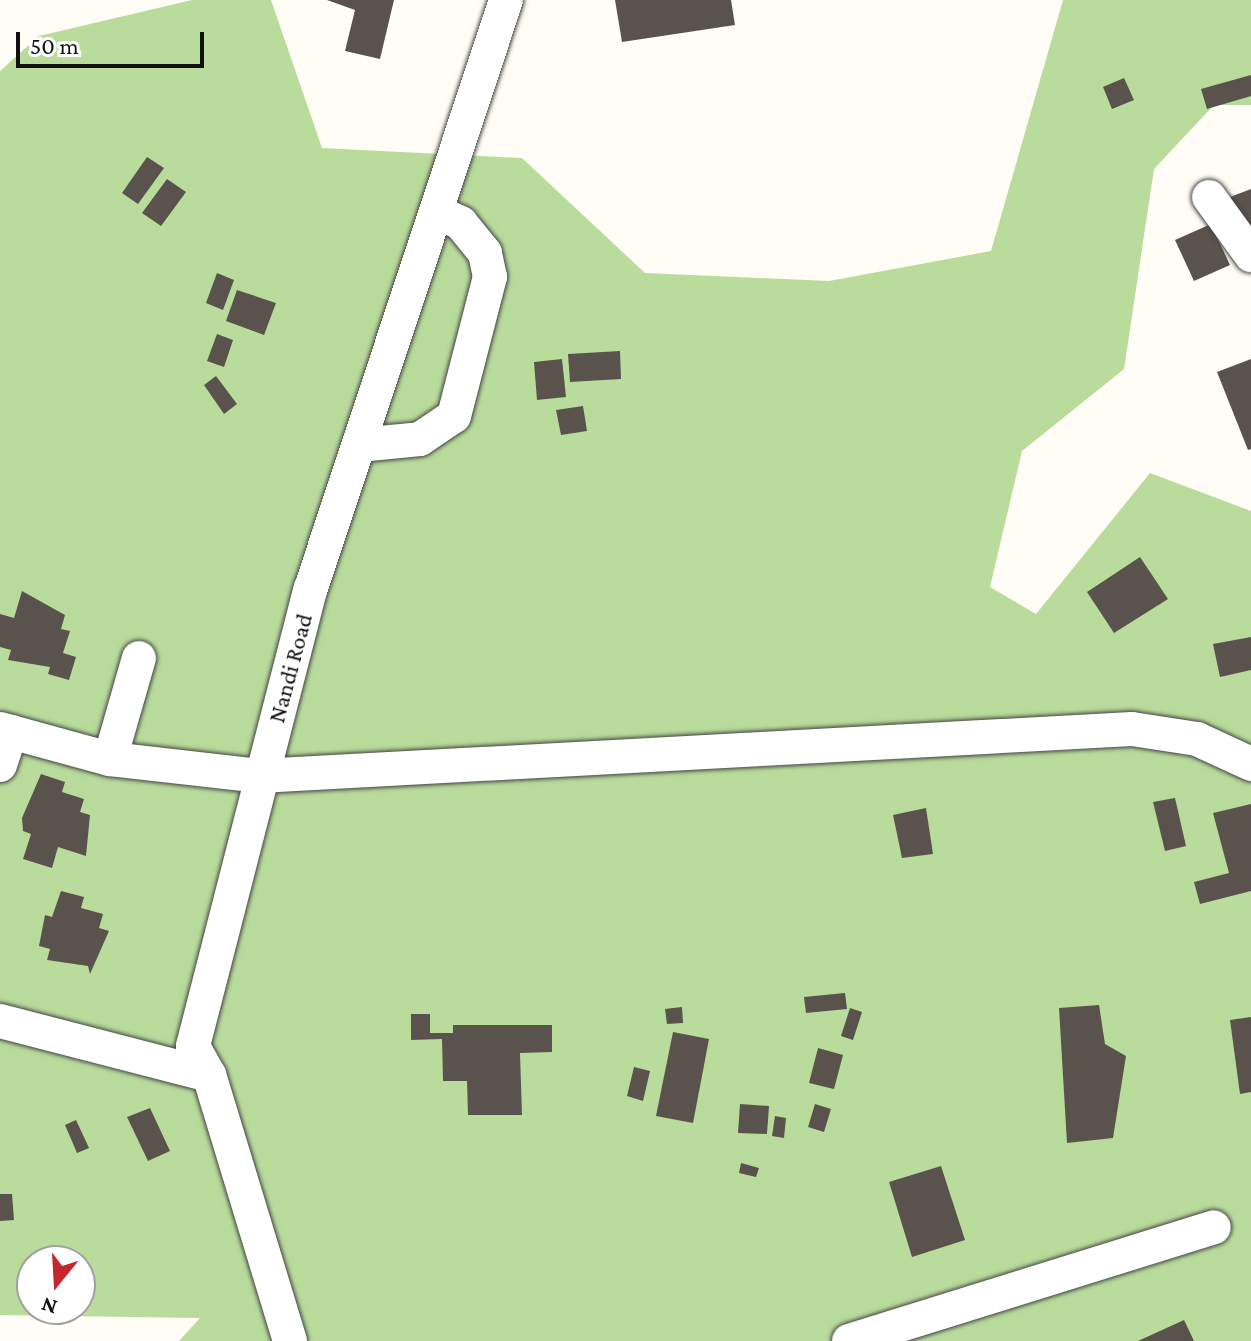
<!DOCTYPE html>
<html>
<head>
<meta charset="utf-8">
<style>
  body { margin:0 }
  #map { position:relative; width:1251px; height:1341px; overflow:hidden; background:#fffdf5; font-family:"Crimson Pro",serif }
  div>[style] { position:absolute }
  .forest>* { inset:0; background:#b9dc9c }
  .building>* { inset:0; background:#5a524d }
  .roads { filter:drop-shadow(0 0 2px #444) drop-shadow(0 0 2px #444) }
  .minor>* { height:34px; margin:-17px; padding:0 17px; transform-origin:17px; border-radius:17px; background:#fff }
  span { translate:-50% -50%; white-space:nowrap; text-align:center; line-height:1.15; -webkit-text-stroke:8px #fff; paint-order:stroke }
  .street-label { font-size:24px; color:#111 }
  .north { position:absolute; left:16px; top:1245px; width:80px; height:80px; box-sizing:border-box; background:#fff; border:2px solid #a0a0a0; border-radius:50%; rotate:198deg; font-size:22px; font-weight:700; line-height:32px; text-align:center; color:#111 }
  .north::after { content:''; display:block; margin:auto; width:28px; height:36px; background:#c4262e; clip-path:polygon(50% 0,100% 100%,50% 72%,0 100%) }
  .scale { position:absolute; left:16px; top:32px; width:188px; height:36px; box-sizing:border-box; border:4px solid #111; border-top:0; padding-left:10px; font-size:24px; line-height:28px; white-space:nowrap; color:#111; -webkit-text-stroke:6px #fff; paint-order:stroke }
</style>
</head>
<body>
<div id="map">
  <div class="forest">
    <i style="clip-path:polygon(evenodd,192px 0,271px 0,322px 148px,522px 158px,645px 273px,829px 281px,991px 251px,1063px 0,1251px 0,1251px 105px,1214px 105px,1154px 169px,1124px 369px,1022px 451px,990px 587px,1036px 614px,1150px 473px,1251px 511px,1251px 1341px,179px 1341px,200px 1318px,0 1315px,0 71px,39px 36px,192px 0,32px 1261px,80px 1261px,80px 1309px,32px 1309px,32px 1261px)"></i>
  </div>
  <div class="building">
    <i style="clip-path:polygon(327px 0,394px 0,380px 59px,345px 51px,355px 10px)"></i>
    <i style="clip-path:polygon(615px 0,731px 0,735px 25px,622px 42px)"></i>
    <i style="clip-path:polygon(1251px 75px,1251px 96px,1207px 109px,1201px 89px)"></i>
    <i style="clip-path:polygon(1124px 78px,1134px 100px,1112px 109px,1103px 87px)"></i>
    <i style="clip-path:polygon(147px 157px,164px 168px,138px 204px,122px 193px)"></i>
    <i style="clip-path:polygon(167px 179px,186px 192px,161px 226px,142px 213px)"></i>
    <i style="clip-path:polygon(1251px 189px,1251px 226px,1243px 229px,1230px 197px)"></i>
    <i style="clip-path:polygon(1211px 224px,1230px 265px,1194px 281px,1175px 240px)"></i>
    <i style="clip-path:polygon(217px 273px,234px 280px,223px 310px,206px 303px)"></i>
    <i style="clip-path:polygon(237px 290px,276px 303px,264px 335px,226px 321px)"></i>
    <i style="clip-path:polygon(217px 334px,233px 340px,224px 367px,207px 361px)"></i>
    <i style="clip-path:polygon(620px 351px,621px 379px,570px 382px,568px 354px)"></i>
    <i style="clip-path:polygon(562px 359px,566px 397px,537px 400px,534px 362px)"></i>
    <i style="clip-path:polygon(1251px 359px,1251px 449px,1248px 450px,1217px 372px)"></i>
    <i style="clip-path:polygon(216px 376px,237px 404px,224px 414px,204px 385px)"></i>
    <i style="clip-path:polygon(583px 406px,587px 431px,561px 435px,556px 410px)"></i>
    <i style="clip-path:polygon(1140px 557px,1168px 599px,1114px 633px,1087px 592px)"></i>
    <i style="clip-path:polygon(22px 591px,65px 615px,61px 629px,70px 631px,63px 653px,76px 657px,69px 680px,48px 674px,50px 667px,8px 660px,11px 650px,0 647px,0 614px,14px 618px)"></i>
    <i style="clip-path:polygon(1251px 637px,1251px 670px,1220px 677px,1213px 644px)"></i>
    <i style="clip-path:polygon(41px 774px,65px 782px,62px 792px,84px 799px,80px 812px,90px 815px,86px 856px,58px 847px,52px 868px,23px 859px,31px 834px,23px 831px,22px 818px)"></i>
    <i style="clip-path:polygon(1175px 798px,1186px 846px,1165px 851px,1153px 802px)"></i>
    <i style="clip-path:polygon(1251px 804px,1251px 891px,1200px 904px,1194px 882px,1229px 873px,1213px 813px)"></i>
    <i style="clip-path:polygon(926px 808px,933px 854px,902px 858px,893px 815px)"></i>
    <i style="clip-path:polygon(61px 891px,84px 897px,81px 908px,103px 914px,99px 928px,109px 931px,90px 974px,88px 966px,47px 960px,50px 949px,39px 946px,45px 915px,52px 917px)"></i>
    <i style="clip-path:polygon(845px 993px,847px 1009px,806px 1013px,804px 997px)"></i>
    <i style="clip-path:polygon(1099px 1005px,1105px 1044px,1126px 1056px,1113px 1138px,1067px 1143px,1059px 1008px)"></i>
    <i style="clip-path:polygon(682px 1007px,683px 1023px,667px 1024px,665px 1009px)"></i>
    <i style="clip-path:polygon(850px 1008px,862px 1012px,853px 1040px,841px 1036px)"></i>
    <i style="clip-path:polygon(411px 1014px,430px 1014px,430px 1033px,453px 1033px,453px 1025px,552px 1025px,552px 1052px,520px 1053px,522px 1115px,468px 1115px,467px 1081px,443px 1081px,442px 1039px,411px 1040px)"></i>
    <i style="clip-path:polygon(1251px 1017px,1251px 1092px,1240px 1094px,1230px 1020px)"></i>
    <i style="clip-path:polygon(673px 1032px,709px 1039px,693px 1123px,656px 1116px)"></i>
    <i style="clip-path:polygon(818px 1048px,843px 1055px,834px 1089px,809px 1083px)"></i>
    <i style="clip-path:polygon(634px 1067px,650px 1071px,643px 1101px,627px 1096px)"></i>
    <i style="clip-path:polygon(740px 1104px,769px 1106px,767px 1134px,738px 1133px)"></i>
    <i style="clip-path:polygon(815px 1104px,831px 1109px,824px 1132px,808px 1127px)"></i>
    <i style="clip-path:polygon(150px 1108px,170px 1151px,148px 1161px,127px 1117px)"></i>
    <i style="clip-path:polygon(775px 1116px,786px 1118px,784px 1138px,772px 1136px)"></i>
    <i style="clip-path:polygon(76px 1120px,89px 1148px,77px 1153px,65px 1125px)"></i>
    <i style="clip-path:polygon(741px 1163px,759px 1168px,756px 1177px,739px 1173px)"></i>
    <i style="clip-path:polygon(941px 1166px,965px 1240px,912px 1257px,889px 1182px)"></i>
    <i style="clip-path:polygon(0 1194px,12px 1194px,14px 1220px,0 1221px)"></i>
    <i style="clip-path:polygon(1184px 1320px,1194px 1341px,1138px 1341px)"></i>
  </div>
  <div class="roads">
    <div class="minor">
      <i style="left:1209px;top:197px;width:72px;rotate:54.1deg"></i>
      <i style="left:359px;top:445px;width:61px;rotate:-5.6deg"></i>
      <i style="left:420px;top:439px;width:41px;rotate:-34.1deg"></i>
      <i style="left:454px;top:416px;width:144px;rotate:-75.5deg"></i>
      <i style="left:490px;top:277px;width:25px;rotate:-102deg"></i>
      <i style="left:485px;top:253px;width:38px;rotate:-129deg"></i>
      <i style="left:461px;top:223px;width:27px;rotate:-156deg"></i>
      <i style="left:0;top:729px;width:114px;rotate:15.3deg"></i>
      <i style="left:110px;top:759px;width:150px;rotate:6.5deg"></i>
      <i style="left:259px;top:776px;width:874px;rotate:-3.08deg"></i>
      <i style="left:1132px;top:729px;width:66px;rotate:8.7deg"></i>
      <i style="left:1197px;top:739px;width:60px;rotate:24.8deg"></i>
      <i style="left:110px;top:759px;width:105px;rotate:-74deg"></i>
      <i style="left:0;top:765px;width:35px;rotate:-72deg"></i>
      <i style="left:0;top:1021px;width:216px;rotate:14.5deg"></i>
      <i style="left:290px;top:1341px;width:278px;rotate:-106.9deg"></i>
      <i style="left:209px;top:1075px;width:33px;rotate:-119deg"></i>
      <i style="left:193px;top:1046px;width:473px;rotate:-75.6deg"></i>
      <i style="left:311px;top:588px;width:619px;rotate:-71.65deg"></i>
      <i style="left:849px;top:1341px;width:382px;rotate:-17.3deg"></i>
    </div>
  </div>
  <div class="street-label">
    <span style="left:290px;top:668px;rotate:-75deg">Nandi Road</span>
  </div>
  <div class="north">N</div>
  <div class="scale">50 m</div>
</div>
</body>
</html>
